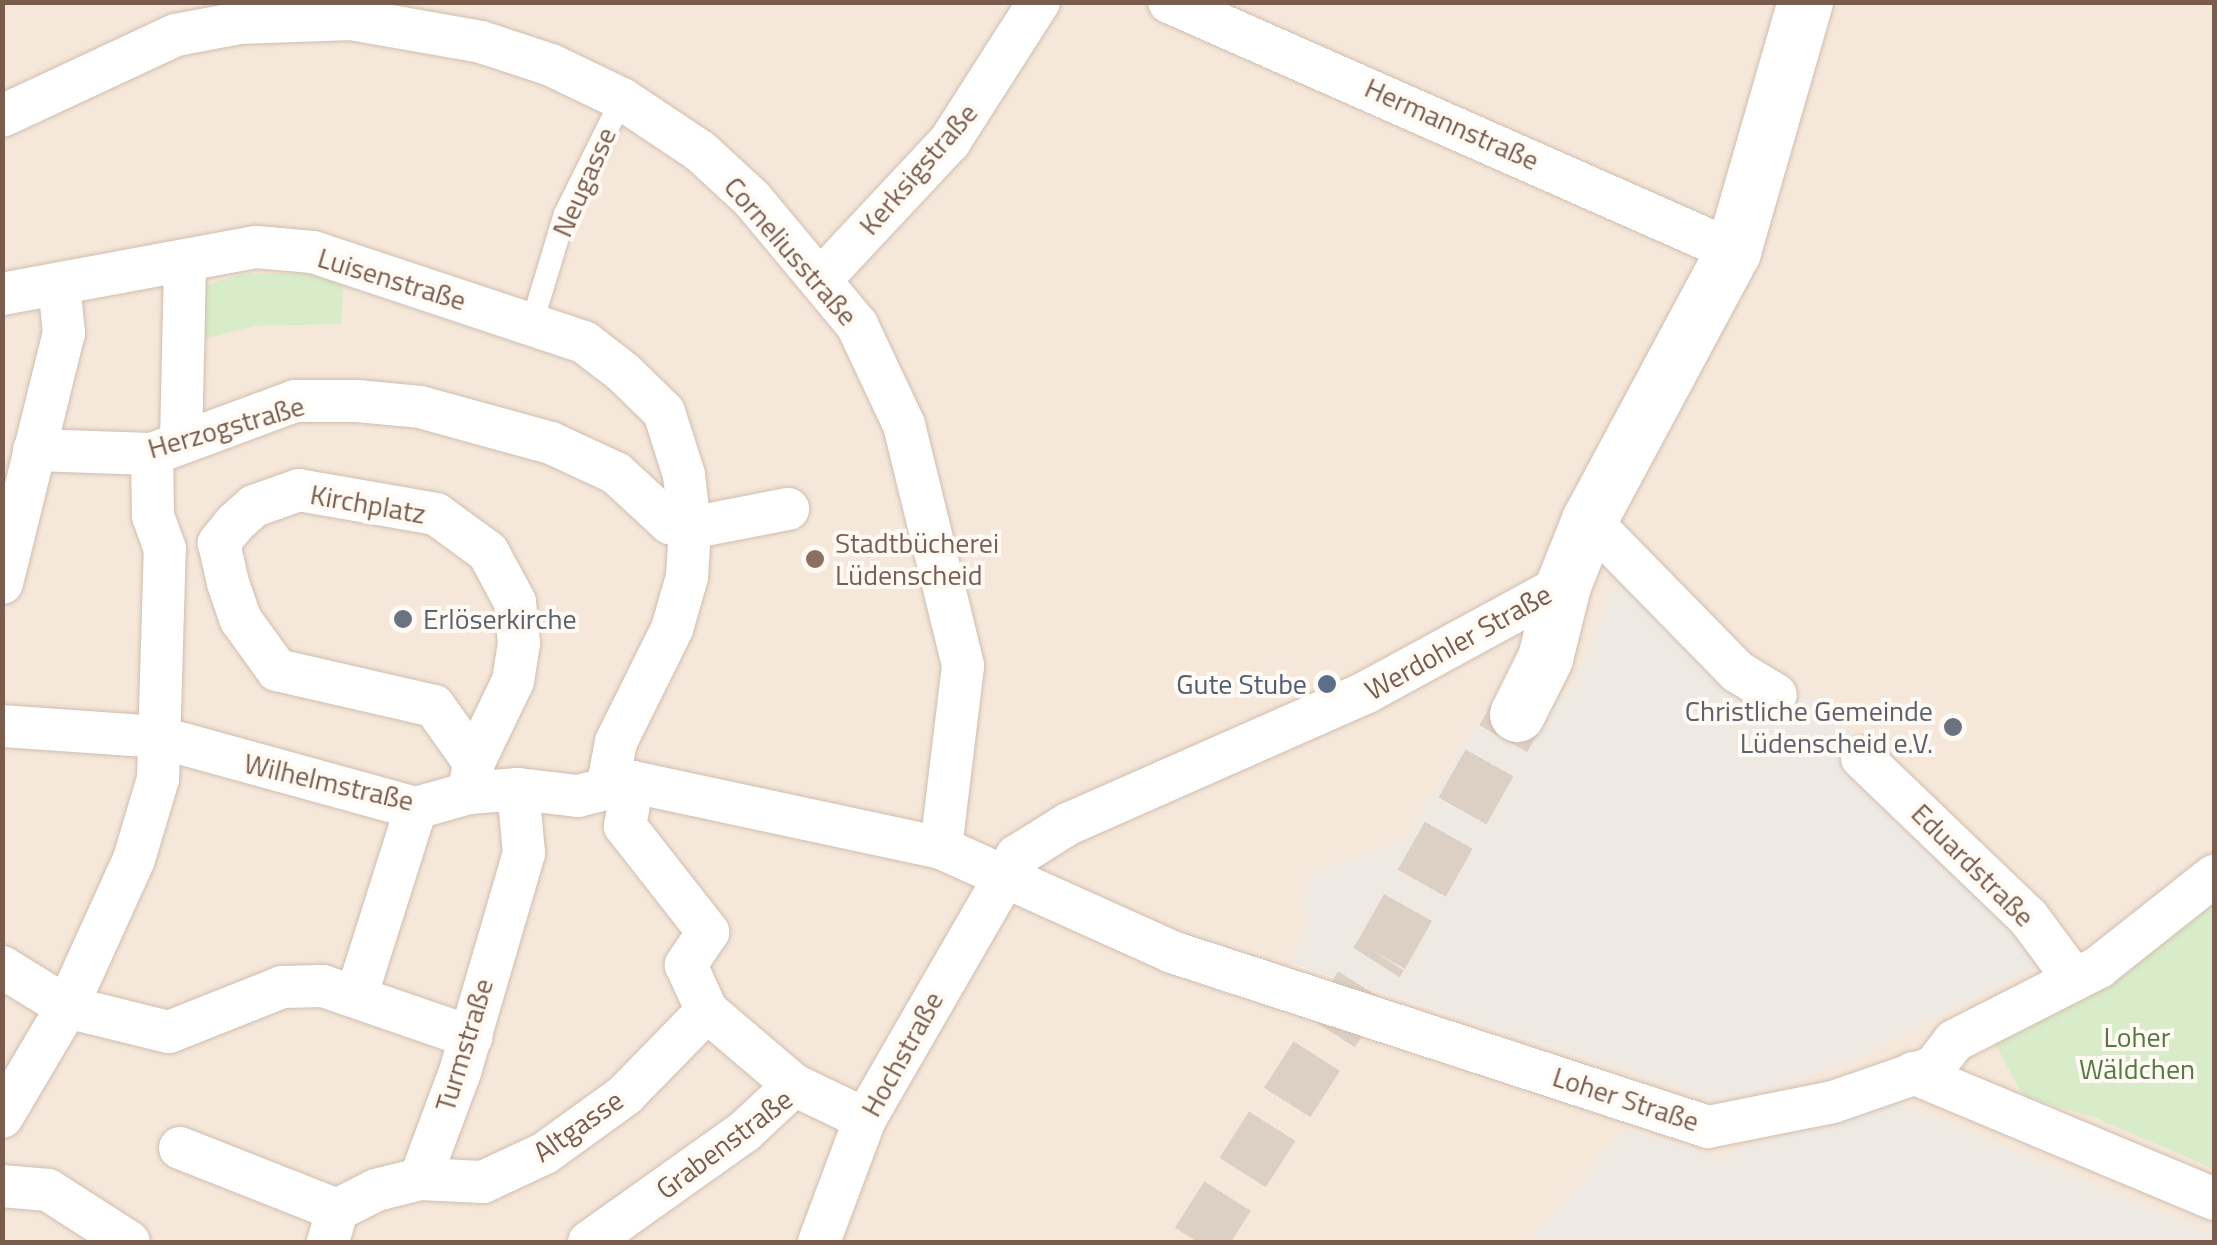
<!DOCTYPE html>
<html>
<head>
<meta charset="utf-8">
<style>
  body { margin:0 }
  #map { position:relative; width:2217px; height:1245px; overflow:hidden; background:#fdf6ec; font-family:"Titillium Web",sans-serif }
  div>[style] { position:absolute }
  .residential>* { inset:0; background:#f5e8da }
  .industrial>* { inset:0; background:#efe9e4 }
  .green>* { inset:0; background:#d8ecc9 }
  .secondary-tunnel>* { height:55px; margin-top:-27.5px; transform-origin:0; background:repeating-linear-gradient(90deg,#dcd0c4 0 55px,transparent 0 83px) }
  .roads { filter:drop-shadow(0 0 2px #d1beb0) drop-shadow(0 0 2px #d1beb0) }
  .lane>* { height:22px; margin:-11px; padding:0 11px; transform-origin:11px; border-radius:11px; background:#fff }
  .street>* { height:42px; margin:-21px; padding:0 21px; transform-origin:21px; border-radius:21px; background:#fff }
  .secondary>* { height:55px; margin:-27.5px; padding:0 27.5px; transform-origin:27.5px; border-radius:27.5px; background:#fff }
  .dots>* { width:28px; height:28px; translate:-50% -50%; box-sizing:border-box; border:5px solid #fffaf3; border-radius:50% }
  span { translate:-50% -50%; white-space:nowrap; text-align:center; line-height:1.15; -webkit-text-stroke:8px #fffaf3; paint-order:stroke }
  .street-label { font-size:28px; color:#7a5c4d }
  .education-label { font-size:28px; color:#785e54 }
  .left { translate:0 -50%; text-align:left }
  .worship-label { font-size:28px; color:#5b616d }
  .right { translate:-100% -50%; text-align:right }
  .service-label { font-size:28px; color:#4e5e75 }
  .park-label { font-size:28px; color:#537a41 }
  .frame { position:absolute; inset:0; border:5px solid #7a5c4d; pointer-events:none }
</style>
</head>
<body>
<div id="map">
  <div class="residential">
    <i style="clip-path:polygon(evenodd,2px 3px,2214px 3px,2214px 1236px,1894px 1100px,1830px 1125px,1739px 1147px,1726px 1160px,1626px 1128px,1527px 1242px,3px 1242px,2px 3px,1618px 574px,1819px 703px,1862px 742px,2040px 964px,1852px 1060px,1581px 1056px,1293px 965px,1309px 913px,1307px 875px,1405px 839px,1481px 717px,1545px 705px,1572px 693px,1618px 574px)"></i>
  </div>
  <div class="industrial">
    <i style="clip-path:polygon(1618px 573px,1819px 703px,1863px 743px,2019px 926px,2041px 964px,1852px 1060px,1753px 1095px,1716px 1099px,1292px 964px,1309px 913px,1302px 911px,1307px 875px,1405px 839px,1481px 717px,1545px 705px,1572px 693px)"></i>
    <i style="clip-path:polygon(1894px 1100px,2214px 1236px,2214px 1242px,1527px 1242px,1626px 1128px,1726px 1160px,1739px 1147px,1830px 1125px)"></i>
  </div>
  <div class="green">
    <i style="clip-path:polygon(244px 274px,344px 274px,341px 324px,254px 326px,188px 343px,198px 287px)"></i>
    <i style="clip-path:polygon(2214px 901px,2214px 1169px,2096px 1118px,2024px 1097px,1994px 1042px)"></i>
  </div>
  <div class="secondary-tunnel">
    <i style="left:1198px;top:1242px;width:340px;rotate:-57.5deg"></i>
    <i style="left:1381px;top:955px;width:277px;rotate:-60.6deg"></i>
  </div>
  <div class="roads">
    <div class="lane">
      <i style="left:532px;top:323px;width:114px;rotate:-73.2deg"></i>
      <i style="left:565px;top:214px;width:128px;rotate:-63.6deg"></i>
    </div>
    <div class="street">
      <i style="left:1169px;top:2px;width:617px;rotate:23.82deg"></i>
      <i style="left:2px;top:116px;width:192px;rotate:-25deg"></i>
      <i style="left:176px;top:35px;width:64px;rotate:-10.8deg"></i>
      <i style="left:239px;top:23px;width:112px;rotate:-2deg"></i>
      <i style="left:351px;top:19px;width:132px;rotate:10deg"></i>
      <i style="left:481px;top:42px;width:74px;rotate:18.2deg"></i>
      <i style="left:551px;top:65px;width:79px;rotate:25.6deg"></i>
      <i style="left:622px;top:99px;width:94px;rotate:33.7deg"></i>
      <i style="left:700px;top:151px;width:71px;rotate:42.7deg"></i>
      <i style="left:752px;top:199px;width:164px;rotate:50.2deg"></i>
      <i style="left:857px;top:325px;width:110px;rotate:64.8deg"></i>
      <i style="left:904px;top:425px;width:248px;rotate:76.2deg"></i>
      <i style="left:963px;top:666px;width:183px;rotate:96.9deg"></i>
      <i style="left:821px;top:279px;width:189px;rotate:-46.9deg"></i>
      <i style="left:950px;top:141px;width:165px;rotate:-57.4deg"></i>
      <i style="left:2px;top:294px;width:258px;rotate:-10.5deg"></i>
      <i style="left:256px;top:247px;width:57px;rotate:5deg"></i>
      <i style="left:313px;top:252px;width:286px;rotate:18.4deg"></i>
      <i style="left:584px;top:342px;width:49px;rotate:37.6deg"></i>
      <i style="left:623px;top:372px;width:57px;rotate:44.3deg"></i>
      <i style="left:664px;top:412px;width:66px;rotate:72.4deg"></i>
      <i style="left:684px;top:475px;width:53px;rotate:83.5deg"></i>
      <i style="left:690px;top:528px;width:49px;rotate:93.5deg"></i>
      <i style="left:687px;top:577px;width:54px;rotate:106.1deg"></i>
      <i style="left:672px;top:629px;width:126px;rotate:116.4deg"></i>
      <i style="left:616px;top:742px;width:48px;rotate:100.8deg"></i>
      <i style="left:181px;top:442px;width:181px;rotate:-88.7deg"></i>
      <i style="left:34px;top:450px;width:118px;rotate:1.9deg"></i>
      <i style="left:152px;top:454px;width:153px;rotate:-20.3deg"></i>
      <i style="left:295px;top:401px;width:62px"></i>
      <i style="left:357px;top:401px;width:63px;rotate:5.4deg"></i>
      <i style="left:420px;top:407px;width:136px;rotate:15.4deg"></i>
      <i style="left:551px;top:443px;width:72px;rotate:24.8deg"></i>
      <i style="left:616px;top:473px;width:74px;rotate:42.8deg"></i>
      <i style="left:670px;top:523px;width:21px;rotate:14deg"></i>
      <i style="left:690px;top:528px;width:100px;rotate:-11deg"></i>
      <i style="left:1589px;top:520px;width:213px;rotate:45.6deg"></i>
      <i style="left:1738px;top:672px;width:44px;rotate:31.2deg"></i>
      <i style="left:2px;top:583px;width:258px;rotate:-76.1deg"></i>
      <i style="left:64px;top:333px;width:48px;rotate:-95.9deg"></i>
      <i style="left:2px;top:726px;width:156px;rotate:4deg"></i>
      <i style="left:158px;top:737px;width:268px;rotate:15.4deg"></i>
      <i style="left:416px;top:808px;width:55px;rotate:-15.8deg"></i>
      <i style="left:469px;top:793px;width:49px;rotate:-4.7deg"></i>
      <i style="left:518px;top:789px;width:60px;rotate:6.7deg"></i>
      <i style="left:578px;top:796px;width:57px;rotate:-14.3deg"></i>
      <i style="left:633px;top:782px;width:315px;rotate:12.1deg"></i>
      <i style="left:941px;top:848px;width:253px;rotate:24.2deg"></i>
      <i style="left:1172px;top:952px;width:564px;rotate:18.08deg"></i>
      <i style="left:1708px;top:1127px;width:127px;rotate:-11.3deg"></i>
      <i style="left:1833px;top:1102px;width:107px;rotate:-19.1deg"></i>
      <i style="left:1934px;top:1067px;width:33px;rotate:-52deg"></i>
      <i style="left:1954px;top:1041px;width:163px;rotate:-27deg"></i>
      <i style="left:2099px;top:967px;width:147px;rotate:-38.4deg"></i>
      <i style="left:1862px;top:758px;width:230px;rotate:43.8deg"></i>
      <i style="left:2028px;top:917px;width:77px;rotate:53.4deg"></i>
      <i style="left:633px;top:782px;width:45px;rotate:100.3deg"></i>
      <i style="left:625px;top:826px;width:135px;rotate:51.9deg"></i>
      <i style="left:708px;top:932px;width:40px;rotate:124deg"></i>
      <i style="left:686px;top:965px;width:51px;rotate:65.5deg"></i>
      <i style="left:707px;top:1011px;width:114px;rotate:40.4deg"></i>
      <i style="left:469px;top:793px;width:31px;rotate:-81deg"></i>
      <i style="left:474px;top:762px;width:90px;rotate:-64.3deg"></i>
      <i style="left:513px;top:681px;width:38px;rotate:-81deg"></i>
      <i style="left:519px;top:643px;width:41px;rotate:-95.6deg"></i>
      <i style="left:515px;top:602px;width:57px;rotate:-118.4deg"></i>
      <i style="left:488px;top:552px;width:64px;rotate:-143.8deg"></i>
      <i style="left:436px;top:514px;width:139px;rotate:-170.1deg"></i>
      <i style="left:299px;top:490px;width:48px;rotate:160.4deg"></i>
      <i style="left:254px;top:506px;width:25px;rotate:138deg"></i>
      <i style="left:235px;top:523px;width:26px;rotate:129deg"></i>
      <i style="left:219px;top:543px;width:41px;rotate:77.3deg"></i>
      <i style="left:228px;top:583px;width:39px;rotate:71deg"></i>
      <i style="left:241px;top:620px;width:62px;rotate:54.2deg"></i>
      <i style="left:277px;top:670px;width:161px;rotate:12.9deg"></i>
      <i style="left:434px;top:706px;width:69px;rotate:54.5deg"></i>
      <i style="left:2px;top:967px;width:76px;rotate:31.6deg"></i>
      <i style="left:67px;top:1007px;width:105px;rotate:13.8deg"></i>
      <i style="left:169px;top:1032px;width:122px;rotate:-21.7deg"></i>
      <i style="left:282px;top:987px;width:41px;rotate:-1.4deg"></i>
      <i style="left:323px;top:986px;width:157px;rotate:19deg"></i>
      <i style="left:357px;top:994px;width:195px;rotate:-72.4deg"></i>
      <i style="left:1913px;top:1073px;width:326px;rotate:22.7deg"></i>
      <i style="left:2px;top:1117px;width:128px;rotate:-59.4deg"></i>
      <i style="left:67px;top:1007px;width:162px;rotate:-65.6deg"></i>
      <i style="left:134px;top:859px;width:84px;rotate:-73.3deg"></i>
      <i style="left:158px;top:779px;width:230px;rotate:-88.3deg"></i>
      <i style="left:165px;top:549px;width:35px;rotate:-110deg"></i>
      <i style="left:153px;top:516px;width:62px;rotate:-90.9deg"></i>
      <i style="left:180px;top:1148px;width:169px;rotate:21.5deg"></i>
      <i style="left:420px;top:1179px;width:63px;rotate:2.7deg"></i>
      <i style="left:483px;top:1182px;width:68px;rotate:-25.1deg"></i>
      <i style="left:545px;top:1153px;width:99px;rotate:-35.9deg"></i>
      <i style="left:625px;top:1095px;width:117px;rotate:-45.7deg"></i>
      <i style="left:2px;top:1186px;width:46px;rotate:5deg"></i>
      <i style="left:48px;top:1190px;width:96px;rotate:32.7deg"></i>
      <i style="left:328px;top:1242px;width:33px;rotate:-74deg"></i>
      <i style="left:337px;top:1210px;width:44px;rotate:-27.1deg"></i>
      <i style="left:376px;top:1190px;width:45px;rotate:-14deg"></i>
      <i style="left:420px;top:1179px;width:114px;rotate:-69.5deg"></i>
      <i style="left:460px;top:1072px;width:228px;rotate:-73.7deg"></i>
      <i style="left:524px;top:853px;width:64px;rotate:-95.4deg"></i>
      <i style="left:589px;top:1242px;width:190px;rotate:-35.4deg"></i>
      <i style="left:744px;top:1132px;width:69px;rotate:-43.2deg"></i>
      <i style="left:794px;top:1085px;width:79px;rotate:25.6deg"></i>
      <i style="left:819px;top:1242px;width:131px;rotate:-69.5deg"></i>
      <i style="left:865px;top:1119px;width:304px;rotate:-60deg"></i>
      <i style="left:1017px;top:856px;width:60px;rotate:-32.1deg"></i>
      <i style="left:1068px;top:824px;width:325px;rotate:-23.8deg"></i>
      <i style="left:1365px;top:693px;width:226px;rotate:-28.6deg"></i>
    </div>
    <div class="secondary">
      <i style="left:1517px;top:714px;width:63px;rotate:-63.4deg"></i>
      <i style="left:1545px;top:658px;width:75px;rotate:-76.1deg"></i>
      <i style="left:1563px;top:585px;width:70px;rotate:-68.2deg"></i>
      <i style="left:1589px;top:520px;width:305px;rotate:-61.8deg"></i>
      <i style="left:1733px;top:251px;width:259px;rotate:-73.9deg"></i>
    </div>
  </div>
  <div class="dots">
    <i style="left:815px;top:559px;background:#8d6e63"></i>
    <i style="left:403px;top:619px;background:#6b7280"></i>
    <i style="left:1327px;top:684px;background:#5c6f8a"></i>
    <i style="left:1953px;top:727px;background:#6b7280"></i>
  </div>
  <div class="street-label">
    <span style="left:1452px;top:124px;rotate:24deg">Hermannstraße</span>
    <span style="left:918px;top:169px;rotate:-49deg">Kerksigstraße</span>
    <span style="left:584px;top:182px;rotate:-66deg">Neugasse</span>
    <span style="left:791px;top:251px;rotate:49deg">Corneliusstraße</span>
    <span style="left:392px;top:279px;rotate:17deg">Luisenstraße</span>
    <span style="left:226px;top:427px;rotate:-16deg">Herzogstraße</span>
    <span style="left:368px;top:504px;rotate:10deg">Kirchplatz</span>
    <span style="left:1458px;top:642px;rotate:-29deg">Werdohler Straße</span>
    <span style="left:329px;top:782px;rotate:13deg">Wilhelmstraße</span>
    <span style="left:1973px;top:865px;rotate:45deg">Eduardstraße</span>
    <span style="left:464px;top:1045px;rotate:-73deg">Turmstraße</span>
    <span style="left:902px;top:1054px;rotate:-61deg">Hochstraße</span>
    <span style="left:1626px;top:1099px;rotate:18deg">Loher Straße</span>
    <span style="left:578px;top:1126px;rotate:-35deg">Altgasse</span>
    <span style="left:724px;top:1144px;rotate:-37deg">Grabenstraße</span>
  </div>
  <div class="education-label">
    <span class="left" style="left:835px;top:559px">Stadtbücherei<br>Lüdenscheid</span>
  </div>
  <div class="worship-label">
    <span class="left" style="left:423px;top:619px">Erlöserkirche</span>
    <span class="right" style="left:1933px;top:727px">Christliche Gemeinde<br>Lüdenscheid e.V.</span>
  </div>
  <div class="service-label">
    <span class="right" style="left:1307px;top:684px">Gute Stube</span>
  </div>
  <div class="park-label">
    <span style="left:2137px;top:1053px">Loher<br>Wäldchen</span>
  </div>
  <div class="frame"></div>
</div>
</body>
</html>
